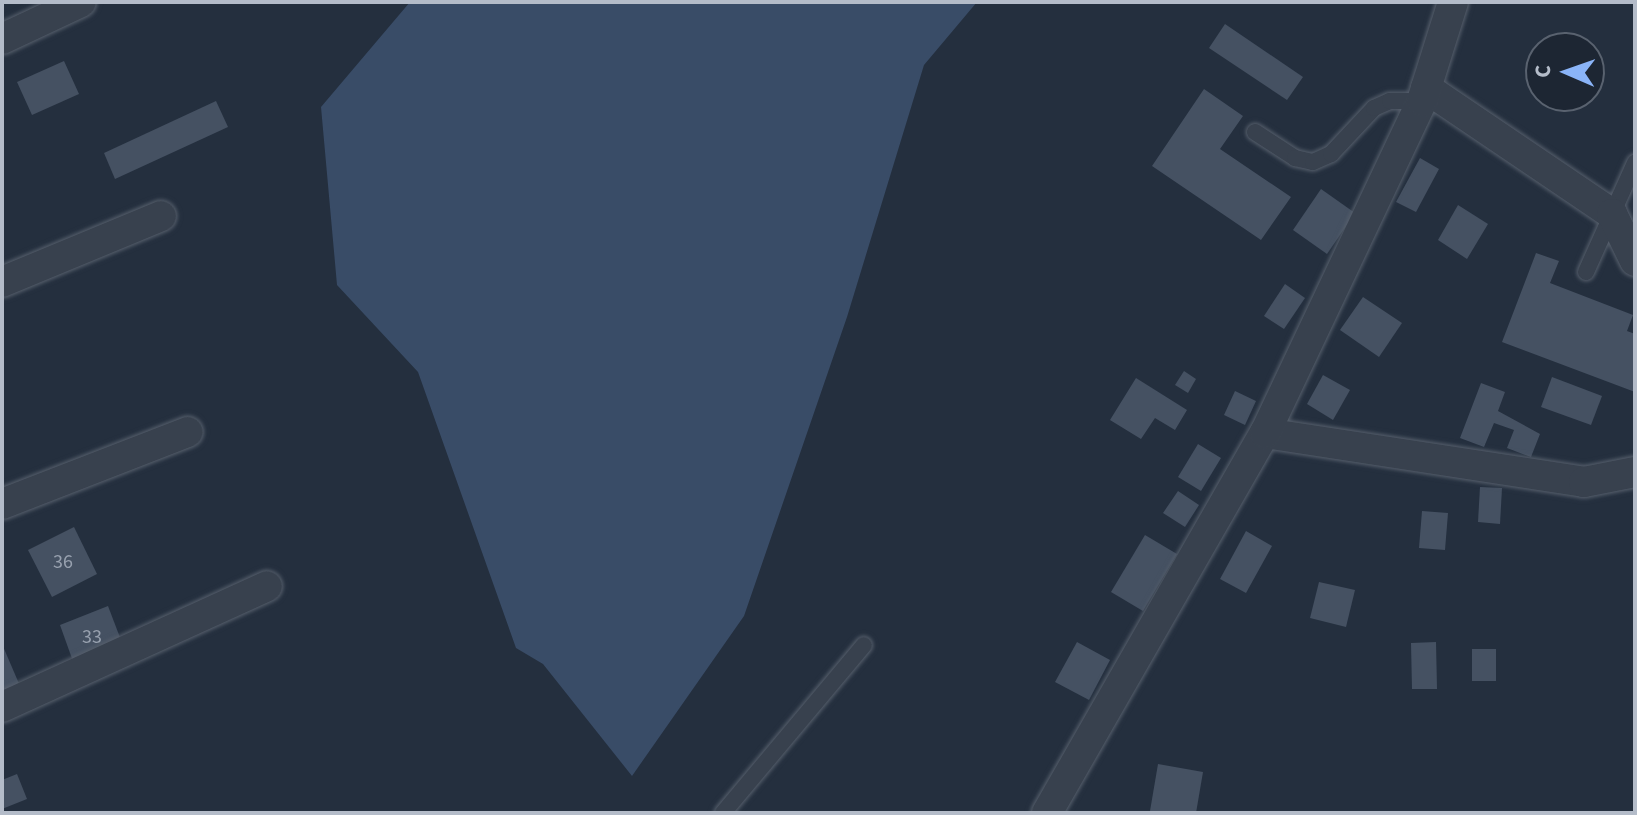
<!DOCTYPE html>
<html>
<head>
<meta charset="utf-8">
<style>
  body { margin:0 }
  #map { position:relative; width:1637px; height:815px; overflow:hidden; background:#242f3e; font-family:"Source Sans 3",sans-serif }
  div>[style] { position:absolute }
  .water>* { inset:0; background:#394c67 }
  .building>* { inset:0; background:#455162 }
  .roads { filter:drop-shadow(0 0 2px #565f6c) drop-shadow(0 0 2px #565f6c) }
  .service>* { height:16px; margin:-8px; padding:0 8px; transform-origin:8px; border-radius:8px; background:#38414e }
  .minor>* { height:30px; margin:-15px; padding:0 15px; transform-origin:15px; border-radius:15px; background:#38414e }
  span { translate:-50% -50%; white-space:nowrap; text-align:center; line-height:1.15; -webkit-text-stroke:7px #1d2633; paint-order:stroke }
  .number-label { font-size:20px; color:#98a1af }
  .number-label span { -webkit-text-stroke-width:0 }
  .frame { position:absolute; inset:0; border:4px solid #b4bcc9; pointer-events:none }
  .north { position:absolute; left:1525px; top:32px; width:80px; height:80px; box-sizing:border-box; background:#1d2633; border:2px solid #59626f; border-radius:50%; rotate:272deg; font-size:22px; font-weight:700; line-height:32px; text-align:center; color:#b4bcc9 }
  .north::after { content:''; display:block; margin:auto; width:28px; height:36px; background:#8ab4f8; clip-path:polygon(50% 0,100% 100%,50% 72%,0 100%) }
</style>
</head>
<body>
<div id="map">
  <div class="water">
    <i style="clip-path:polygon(410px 2px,977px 2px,924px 65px,847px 317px,744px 616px,632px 776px,543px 664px,516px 648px,418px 372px,337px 285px,321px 107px)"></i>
  </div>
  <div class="building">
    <i style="clip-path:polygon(1225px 24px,1303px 77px,1287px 100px,1209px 48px)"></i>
    <i style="clip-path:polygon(64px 61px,79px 94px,32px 115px,17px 82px)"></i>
    <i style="clip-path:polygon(1204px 89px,1243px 116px,1220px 149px,1291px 197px,1261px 240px,1152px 166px)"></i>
    <i style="clip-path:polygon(216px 101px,228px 127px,115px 179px,104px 153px)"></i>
    <i style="clip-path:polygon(1420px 158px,1439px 169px,1416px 212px,1396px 202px)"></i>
    <i style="clip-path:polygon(1321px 189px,1355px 213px,1327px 254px,1293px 230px)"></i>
    <i style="clip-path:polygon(1458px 205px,1488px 224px,1467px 259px,1438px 240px)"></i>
    <i style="clip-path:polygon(1536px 253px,1559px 261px,1550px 283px,1633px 315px,1627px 331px,1635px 334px,1635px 392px,1502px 342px)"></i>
    <i style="clip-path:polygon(1285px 284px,1305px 298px,1284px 329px,1264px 316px)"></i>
    <i style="clip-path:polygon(1363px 297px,1402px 323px,1379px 357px,1340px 330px)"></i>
    <i style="clip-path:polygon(1184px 371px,1196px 379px,1188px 393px,1175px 385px)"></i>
    <i style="clip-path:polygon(1323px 375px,1350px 390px,1333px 420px,1307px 404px)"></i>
    <i style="clip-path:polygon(1552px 377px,1602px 396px,1591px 425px,1541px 407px)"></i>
    <i style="clip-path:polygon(1136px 378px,1187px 410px,1175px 430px,1155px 418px,1141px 439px,1110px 420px)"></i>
    <i style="clip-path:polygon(1481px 383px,1505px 392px,1498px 411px,1540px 434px,1531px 457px,1507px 448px,1514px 430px,1494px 423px,1484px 447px,1460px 438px)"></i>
    <i style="clip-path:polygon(1235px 391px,1256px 401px,1245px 425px,1224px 415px)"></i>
    <i style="clip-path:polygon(1198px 444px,1221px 458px,1201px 491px,1178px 477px)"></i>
    <i style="clip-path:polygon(1480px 487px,1502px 488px,1500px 524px,1478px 522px)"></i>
    <i style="clip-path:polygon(1178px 491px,1199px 505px,1185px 527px,1163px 513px)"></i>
    <i style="clip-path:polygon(1422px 511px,1448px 513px,1445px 550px,1419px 548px)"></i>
    <i style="clip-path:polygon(74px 527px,97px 574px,52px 597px,28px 550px)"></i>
    <i style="clip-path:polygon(1246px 531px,1272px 546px,1246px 593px,1220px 579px)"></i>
    <i style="clip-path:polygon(1145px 535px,1177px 554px,1143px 611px,1111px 592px)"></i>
    <i style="clip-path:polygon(1319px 582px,1355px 590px,1346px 627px,1310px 618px)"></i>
    <i style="clip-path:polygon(108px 606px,124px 648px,75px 667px,60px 625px)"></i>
    <i style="clip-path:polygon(1077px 642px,1110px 660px,1089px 700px,1055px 682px)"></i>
    <i style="clip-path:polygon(1436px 642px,1437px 689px,1412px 689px,1411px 643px)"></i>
    <i style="clip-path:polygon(2px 644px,20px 686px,2px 694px)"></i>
    <i style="clip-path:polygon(1472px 649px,1496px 649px,1496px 681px,1472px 681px)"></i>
    <i style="clip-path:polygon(1158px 764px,1203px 772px,1196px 813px,1150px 811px)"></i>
    <i style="clip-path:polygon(17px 774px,27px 799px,2px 809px,2px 780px)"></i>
  </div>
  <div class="roads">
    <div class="service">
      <i style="left:1255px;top:132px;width:48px;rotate:33deg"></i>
      <i style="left:1295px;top:158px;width:18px;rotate:13deg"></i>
      <i style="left:1313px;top:162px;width:20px;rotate:-24deg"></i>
      <i style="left:1331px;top:154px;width:63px;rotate:-46.9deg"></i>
      <i style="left:1374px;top:108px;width:17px;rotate:-24deg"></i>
      <i style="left:1390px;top:101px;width:32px"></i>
      <i style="left:1586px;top:272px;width:120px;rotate:-65.8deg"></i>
      <i style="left:723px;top:813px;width:219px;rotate:-50deg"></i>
    </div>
    <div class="minor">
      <i style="left:2px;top:39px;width:87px;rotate:-25.1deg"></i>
      <i style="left:1426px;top:88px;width:225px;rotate:34.1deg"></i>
      <i style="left:1612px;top:214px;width:52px;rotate:63.9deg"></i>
      <i style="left:2px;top:282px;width:172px;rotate:-22.5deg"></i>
      <i style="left:1265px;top:433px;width:323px;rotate:8.7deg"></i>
      <i style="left:1584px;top:482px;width:52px;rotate:-11.1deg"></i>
      <i style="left:2px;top:504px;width:199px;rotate:-21.2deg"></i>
      <i style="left:2px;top:707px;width:291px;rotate:-24.5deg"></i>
      <i style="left:1047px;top:813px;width:438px;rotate:-60.2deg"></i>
      <i style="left:1265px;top:433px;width:367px;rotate:-64.7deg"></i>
      <i style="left:1422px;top:101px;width:104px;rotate:-72.6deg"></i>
    </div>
  </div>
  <div class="number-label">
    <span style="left:63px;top:562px">36</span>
    <span style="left:92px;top:637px">33</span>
  </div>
  <div class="frame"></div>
  <div class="north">С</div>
</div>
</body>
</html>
